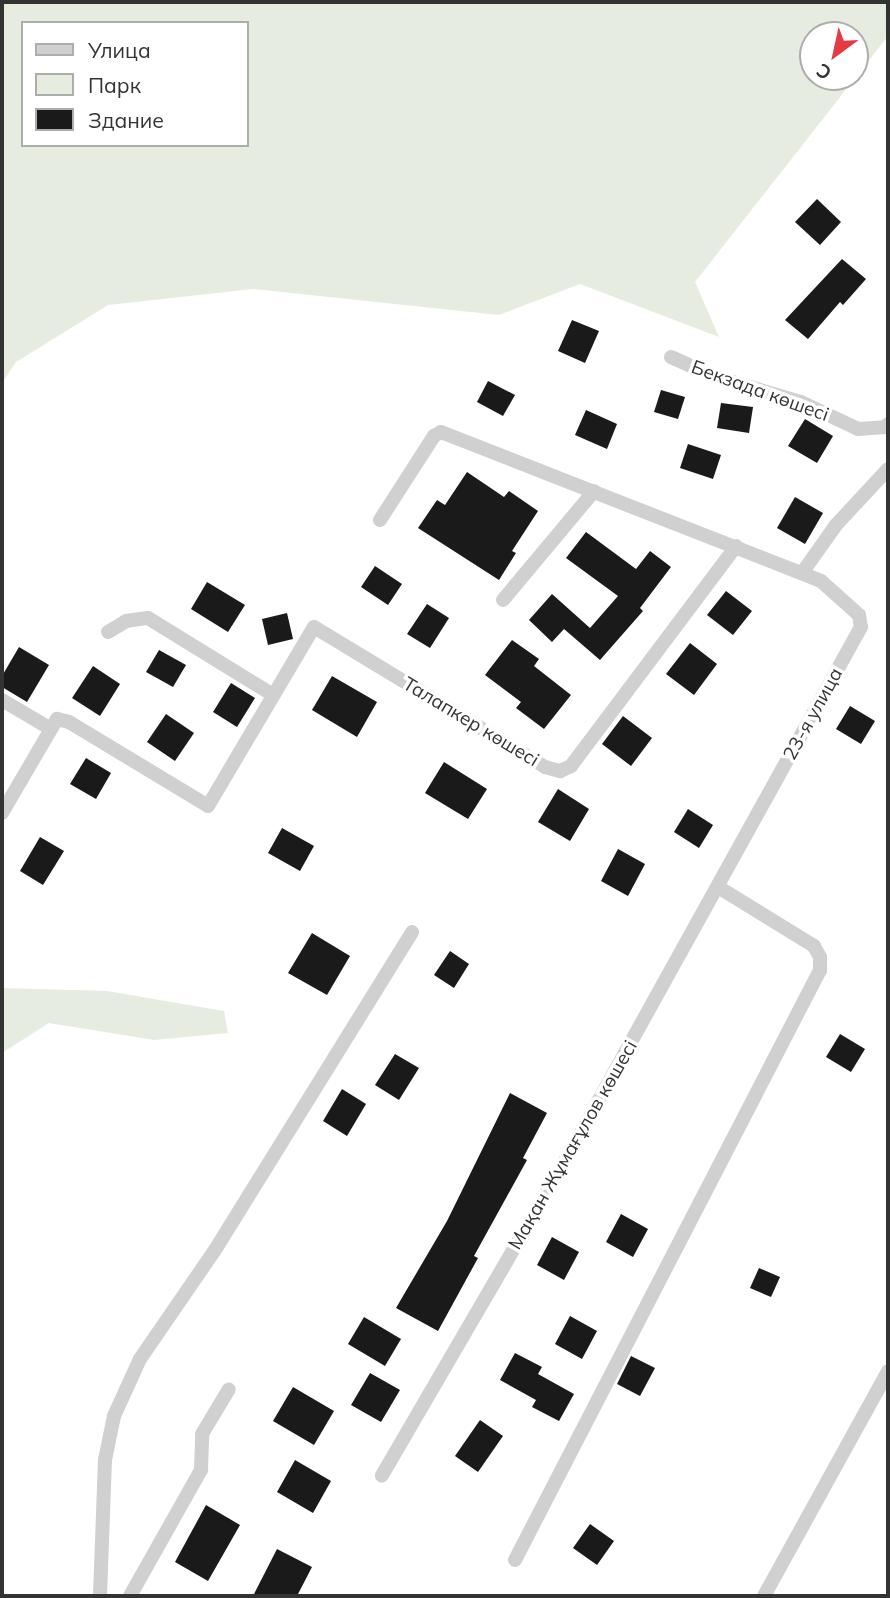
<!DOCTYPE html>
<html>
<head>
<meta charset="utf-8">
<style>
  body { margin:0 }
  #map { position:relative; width:890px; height:1598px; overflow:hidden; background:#fff; font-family:Mulish,sans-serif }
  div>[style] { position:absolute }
  .green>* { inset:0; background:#e6ecdf }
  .building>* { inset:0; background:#1a1a1a }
  .street>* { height:14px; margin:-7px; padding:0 7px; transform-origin:7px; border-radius:7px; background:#d0d0d0 }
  span { translate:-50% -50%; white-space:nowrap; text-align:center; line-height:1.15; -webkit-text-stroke:7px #fff; paint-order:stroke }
  .street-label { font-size:19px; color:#333 }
  .frame { position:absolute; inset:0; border:4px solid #333; pointer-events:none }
  .legend { position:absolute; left:21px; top:21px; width:228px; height:126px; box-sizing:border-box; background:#fff; border:2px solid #adadad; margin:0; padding:9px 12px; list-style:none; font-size:21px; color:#333 }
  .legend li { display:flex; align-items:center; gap:14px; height:35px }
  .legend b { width:35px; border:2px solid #adadad }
  .north { position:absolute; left:799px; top:21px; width:70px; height:70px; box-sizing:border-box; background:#fff; border:2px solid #adadad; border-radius:50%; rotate:213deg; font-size:19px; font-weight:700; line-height:28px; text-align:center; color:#333 }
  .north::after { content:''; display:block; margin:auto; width:24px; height:32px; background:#e63946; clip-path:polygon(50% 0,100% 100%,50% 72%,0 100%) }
</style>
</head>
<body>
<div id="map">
  <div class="green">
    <i style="clip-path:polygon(evenodd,2px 2px,888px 2px,888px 36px,695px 282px,719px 337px,580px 284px,499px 315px,253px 289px,108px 305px,16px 362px,2px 383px,2px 2px,23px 23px,247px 23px,247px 145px,23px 145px,23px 23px,2px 2px,813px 35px,855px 35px,855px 77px,813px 77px,813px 35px)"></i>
    <i style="clip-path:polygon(2px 988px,107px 991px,224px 1011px,228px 1033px,154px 1040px,49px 1023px,2px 1053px)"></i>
  </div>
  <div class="building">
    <i style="clip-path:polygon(817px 199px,841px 222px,820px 245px,795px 222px)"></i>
    <i style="clip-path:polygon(842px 259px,866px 279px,843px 305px,840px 302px,808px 339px,785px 320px)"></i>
    <i style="clip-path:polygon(572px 320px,599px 331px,585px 363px,558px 351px)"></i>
    <i style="clip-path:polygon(488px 381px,515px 395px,503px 416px,477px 402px)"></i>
    <i style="clip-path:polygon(661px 390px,685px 397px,678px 419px,654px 412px)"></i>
    <i style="clip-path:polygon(721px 403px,753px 407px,749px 433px,717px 428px)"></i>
    <i style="clip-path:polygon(586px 410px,617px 424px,607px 449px,575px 435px)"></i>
    <i style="clip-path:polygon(805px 419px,833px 436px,817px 463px,788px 446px)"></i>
    <i style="clip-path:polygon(688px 444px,721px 455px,713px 479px,680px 468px)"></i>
    <i style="clip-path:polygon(467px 472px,504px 497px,509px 491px,538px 511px,512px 551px,516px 553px,499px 580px,418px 528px,437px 500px,445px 505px)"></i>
    <i style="clip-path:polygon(795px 497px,823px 513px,805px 544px,777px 528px)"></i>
    <i style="clip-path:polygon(586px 532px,636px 569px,650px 551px,671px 567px,640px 608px,643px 611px,600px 660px,564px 629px,552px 642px,529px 620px,552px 594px,590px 628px,618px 596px,566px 558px)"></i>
    <i style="clip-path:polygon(375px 566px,402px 584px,388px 605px,361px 587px)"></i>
    <i style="clip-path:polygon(207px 582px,245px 605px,228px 632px,191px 609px)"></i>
    <i style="clip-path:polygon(726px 591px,752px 611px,733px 635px,707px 615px)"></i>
    <i style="clip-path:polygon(427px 604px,449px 618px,430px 648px,407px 634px)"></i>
    <i style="clip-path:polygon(287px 613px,293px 639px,268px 645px,262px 619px)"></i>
    <i style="clip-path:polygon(512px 640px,539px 659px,534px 666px,571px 695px,544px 729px,516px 708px,521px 702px,485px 675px)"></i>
    <i style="clip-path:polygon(690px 643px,717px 664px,694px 695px,666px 674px)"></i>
    <i style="clip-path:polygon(19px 647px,49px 665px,27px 702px,2px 687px,2px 676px)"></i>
    <i style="clip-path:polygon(159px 650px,186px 665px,173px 687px,146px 672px)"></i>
    <i style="clip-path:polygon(93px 666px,120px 684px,100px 716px,72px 698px)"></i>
    <i style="clip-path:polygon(332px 676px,377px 702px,357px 737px,312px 710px)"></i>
    <i style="clip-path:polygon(231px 683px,255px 698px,237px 727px,213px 712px)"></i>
    <i style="clip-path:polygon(850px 706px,875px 721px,861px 744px,836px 729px)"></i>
    <i style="clip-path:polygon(166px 714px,194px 733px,175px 761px,147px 742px)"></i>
    <i style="clip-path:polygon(623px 716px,652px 738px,631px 766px,602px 744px)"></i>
    <i style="clip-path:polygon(86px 758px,111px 773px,96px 799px,70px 784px)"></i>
    <i style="clip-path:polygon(444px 762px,487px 789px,468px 819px,425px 793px)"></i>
    <i style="clip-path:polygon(558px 789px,589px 809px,570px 841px,538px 822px)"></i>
    <i style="clip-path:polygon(688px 809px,713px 825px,699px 848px,674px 832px)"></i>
    <i style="clip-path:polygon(282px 828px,314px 846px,300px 871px,268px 853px)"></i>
    <i style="clip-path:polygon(40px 837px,64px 851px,43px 885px,20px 871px)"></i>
    <i style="clip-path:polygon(618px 849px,645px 864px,628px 896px,601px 881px)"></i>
    <i style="clip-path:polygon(312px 933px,350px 956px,327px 995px,288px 973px)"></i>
    <i style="clip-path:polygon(450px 951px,469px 964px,454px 988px,434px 975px)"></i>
    <i style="clip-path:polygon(840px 1034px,865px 1049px,851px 1072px,826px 1057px)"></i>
    <i style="clip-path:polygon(395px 1054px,419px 1068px,399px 1100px,375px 1085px)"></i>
    <i style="clip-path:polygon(342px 1089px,366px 1104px,347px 1136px,323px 1121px)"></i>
    <i style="clip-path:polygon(510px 1093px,547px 1113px,523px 1158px,527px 1160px,474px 1256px,478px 1258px,438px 1331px,396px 1308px,447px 1221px)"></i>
    <i style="clip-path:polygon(621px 1214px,648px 1229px,633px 1257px,606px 1242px)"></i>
    <i style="clip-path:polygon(552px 1237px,579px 1252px,564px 1280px,537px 1265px)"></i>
    <i style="clip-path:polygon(759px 1268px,780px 1277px,771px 1297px,750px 1288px)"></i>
    <i style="clip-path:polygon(570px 1316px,597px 1331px,582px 1359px,555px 1344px)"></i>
    <i style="clip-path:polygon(364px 1317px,401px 1339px,385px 1366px,348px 1344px)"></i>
    <i style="clip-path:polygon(515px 1353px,542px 1367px,538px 1374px,574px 1394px,559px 1421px,532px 1407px,536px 1400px,500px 1380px)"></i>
    <i style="clip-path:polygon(631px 1356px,655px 1368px,640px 1396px,617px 1384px)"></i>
    <i style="clip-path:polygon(370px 1373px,400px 1390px,381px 1422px,351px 1405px)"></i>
    <i style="clip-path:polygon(293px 1387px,334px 1411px,314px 1445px,273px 1421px)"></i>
    <i style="clip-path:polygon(480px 1420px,503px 1436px,478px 1472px,455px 1456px)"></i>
    <i style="clip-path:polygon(295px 1460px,331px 1481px,313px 1513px,277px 1492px)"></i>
    <i style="clip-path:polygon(206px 1505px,240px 1525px,208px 1581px,175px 1562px)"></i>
    <i style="clip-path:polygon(590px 1524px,614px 1541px,597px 1565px,573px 1548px)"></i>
    <i style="clip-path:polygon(277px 1549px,312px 1567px,297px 1596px,253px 1596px)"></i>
  </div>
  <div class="street">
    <i style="left:671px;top:357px;width:46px;rotate:24.3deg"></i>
    <i style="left:713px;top:376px;width:92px;rotate:16.5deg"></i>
    <i style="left:801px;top:402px;width:63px;rotate:25.3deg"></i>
    <i style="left:858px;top:429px;width:27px;rotate:-4deg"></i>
    <i style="left:885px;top:427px;width:4px;rotate:-45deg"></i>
    <i style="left:380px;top:520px;width:100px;rotate:-57.3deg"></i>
    <i style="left:434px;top:436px;width:8px;rotate:-30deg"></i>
    <i style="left:441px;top:432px;width:408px;rotate:21.4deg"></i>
    <i style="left:821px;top:581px;width:51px;rotate:41.8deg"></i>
    <i style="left:859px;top:615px;width:12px;rotate:81deg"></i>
    <i style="left:861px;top:627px;width:611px;rotate:119deg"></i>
    <i style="left:565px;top:1161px;width:364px;rotate:120.2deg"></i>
    <i style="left:802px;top:573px;width:59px;rotate:-54.7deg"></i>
    <i style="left:836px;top:525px;width:76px;rotate:-47.1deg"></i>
    <i style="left:503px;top:600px;width:142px;rotate:-50.1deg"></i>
    <i style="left:108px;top:632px;width:21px;rotate:-31deg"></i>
    <i style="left:126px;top:621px;width:22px;rotate:-8deg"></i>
    <i style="left:148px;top:618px;width:147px;rotate:31.6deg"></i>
    <i style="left:2px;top:700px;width:57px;rotate:30.6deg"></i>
    <i style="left:2px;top:813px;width:109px;rotate:-59.7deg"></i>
    <i style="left:57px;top:719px;width:12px;rotate:14deg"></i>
    <i style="left:69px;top:722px;width:162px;rotate:31.1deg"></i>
    <i style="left:208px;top:806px;width:208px;rotate:-59.4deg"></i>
    <i style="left:314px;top:627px;width:270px;rotate:31.2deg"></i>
    <i style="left:545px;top:767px;width:16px;rotate:15deg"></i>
    <i style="left:560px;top:771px;width:12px;rotate:-24deg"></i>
    <i style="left:571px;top:766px;width:275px;rotate:-53.1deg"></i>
    <i style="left:515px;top:1560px;width:664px;rotate:-62.66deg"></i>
    <i style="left:820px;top:970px;width:13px;rotate:-90deg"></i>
    <i style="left:820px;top:957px;width:13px;rotate:-119deg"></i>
    <i style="left:814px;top:946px;width:113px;rotate:-148.4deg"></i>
    <i style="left:100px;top:1596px;width:136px;rotate:-87.9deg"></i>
    <i style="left:105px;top:1460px;width:45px;rotate:-78.4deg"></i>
    <i style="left:114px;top:1416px;width:63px;rotate:-65.5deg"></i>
    <i style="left:140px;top:1359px;width:132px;rotate:-55.5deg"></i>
    <i style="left:215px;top:1250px;width:374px;rotate:-58.2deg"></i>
    <i style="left:130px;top:1596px;width:145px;rotate:-60.6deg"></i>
    <i style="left:201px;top:1470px;width:36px;rotate:-88deg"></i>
    <i style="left:202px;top:1434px;width:52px;rotate:-59deg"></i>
    <i style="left:764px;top:1596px;width:257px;rotate:-61.1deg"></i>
  </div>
  <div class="street-label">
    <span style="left:760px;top:391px;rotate:20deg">Бекзада көшесі</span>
    <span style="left:813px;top:714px;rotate:-61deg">23-я улица</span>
    <span style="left:471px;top:722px;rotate:31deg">Талапкер көшесі</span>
    <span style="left:573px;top:1145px;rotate:-60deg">Мақан Жұмағұлов көшесі</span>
  </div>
  <div class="frame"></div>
  <ul class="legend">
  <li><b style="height:9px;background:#d0d0d0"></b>Улица</li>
  <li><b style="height:19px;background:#e6ecdf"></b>Парк</li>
  <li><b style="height:19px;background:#1a1a1a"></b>Здание</li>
  </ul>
  <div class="north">С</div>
</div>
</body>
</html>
